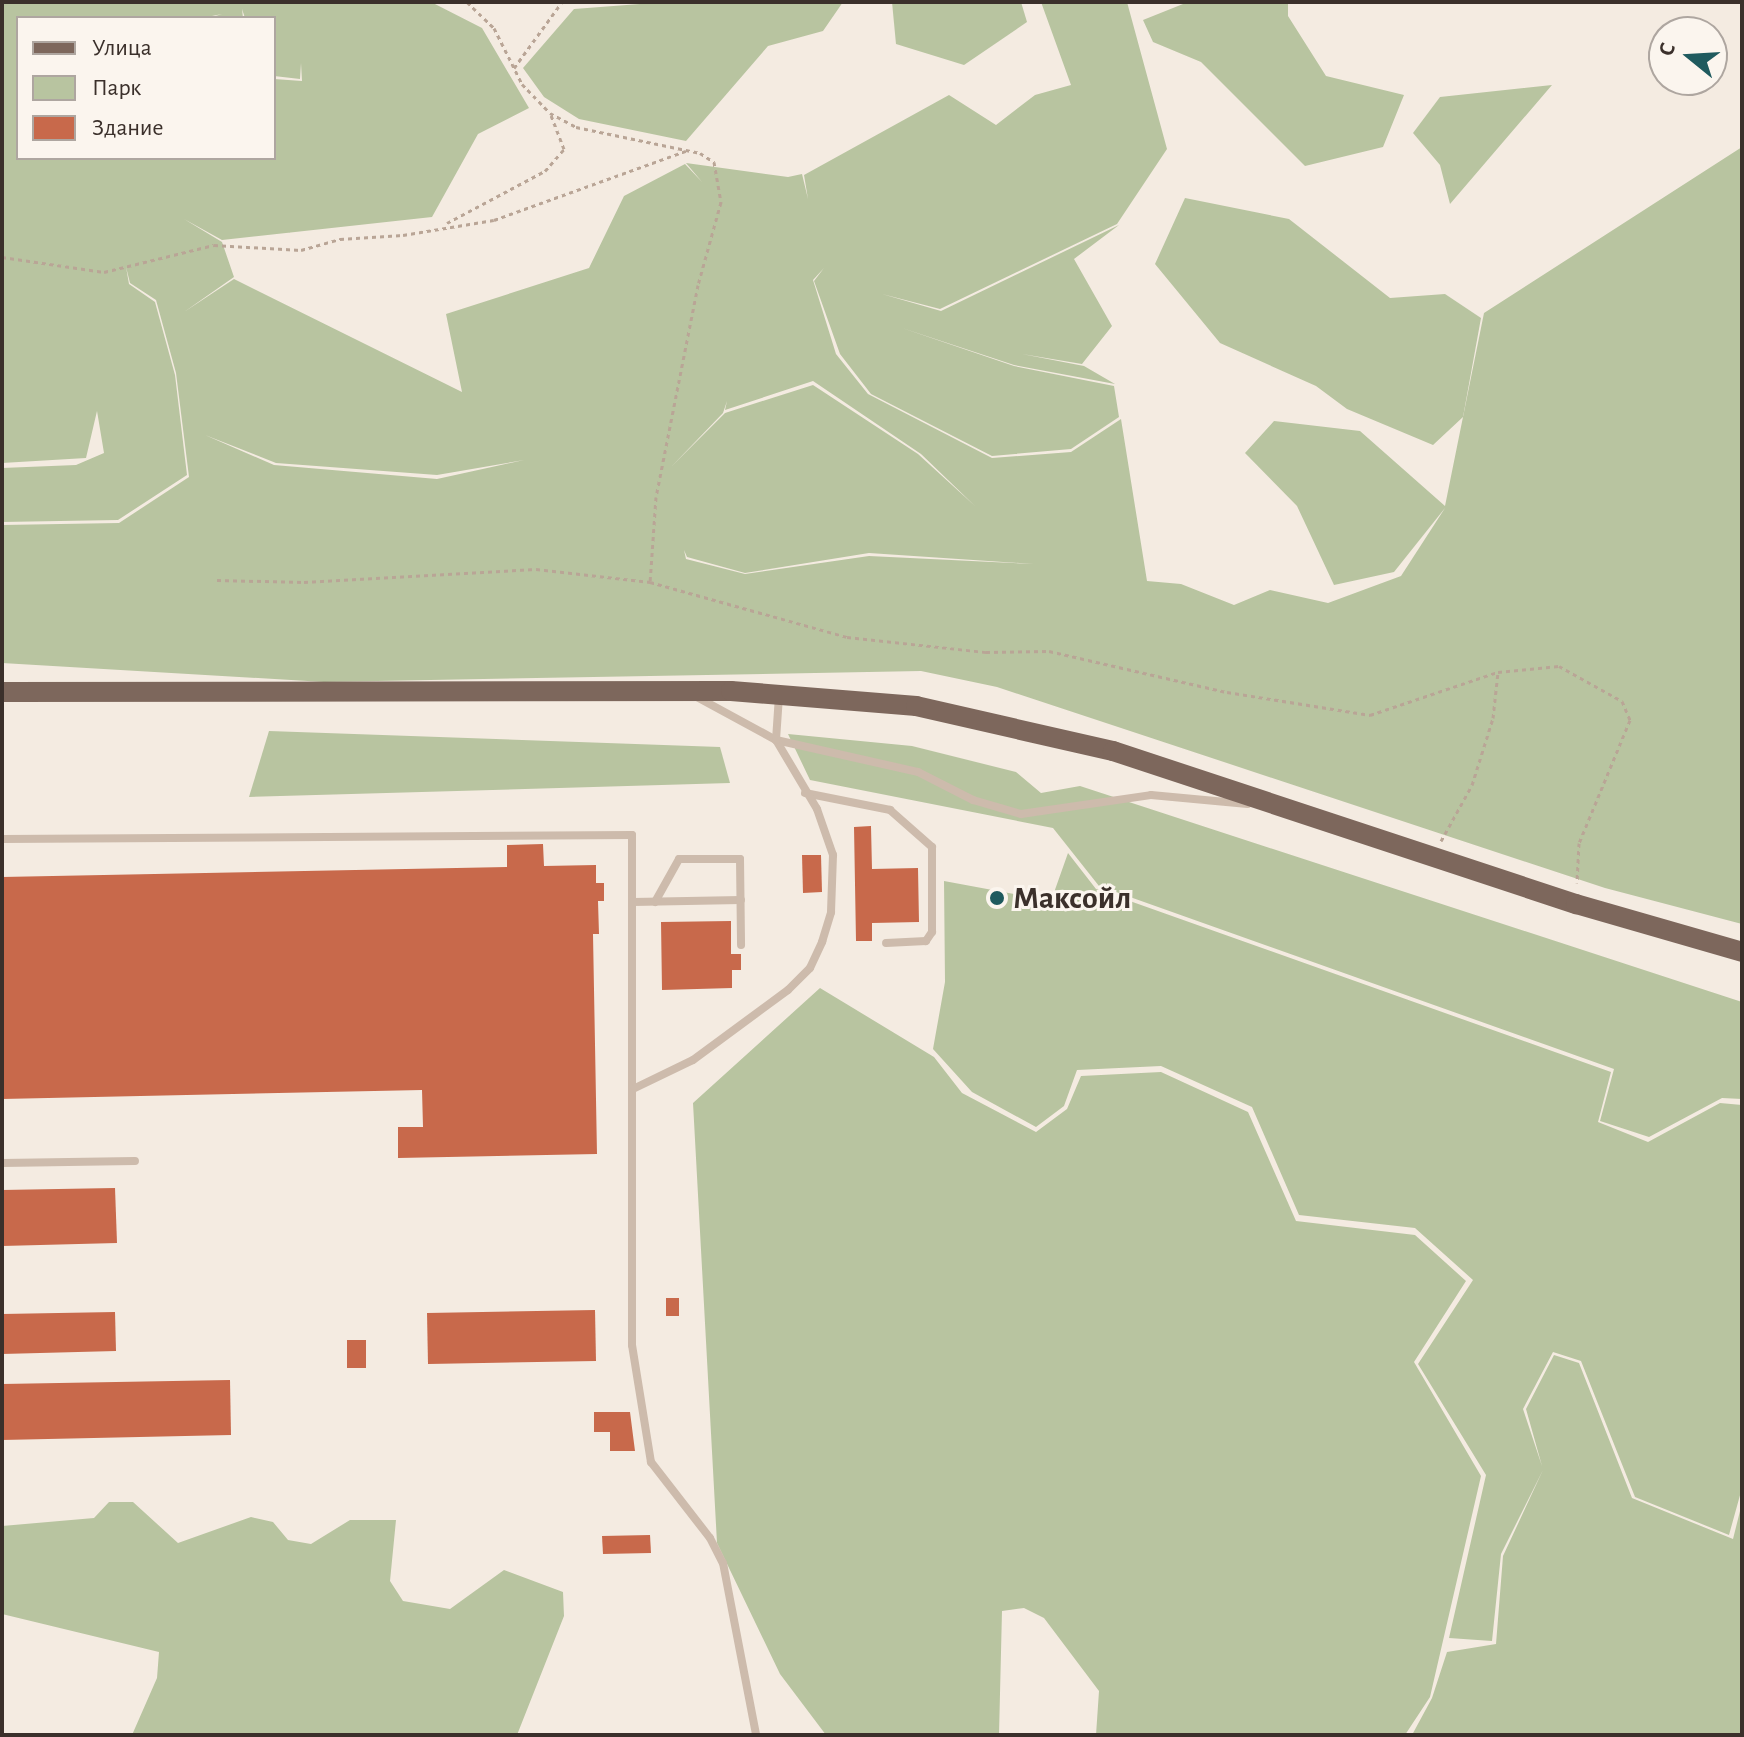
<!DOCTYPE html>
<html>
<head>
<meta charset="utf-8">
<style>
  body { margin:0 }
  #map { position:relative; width:1744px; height:1737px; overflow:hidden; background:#f4ebe1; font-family:"Alegreya Sans",sans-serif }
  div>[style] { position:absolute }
  .green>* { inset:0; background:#b8c4a0 }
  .building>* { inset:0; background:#c8694b }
  .path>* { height:3px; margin-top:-1.5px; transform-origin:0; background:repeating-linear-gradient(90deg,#b9a596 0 4px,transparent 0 8px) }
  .service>* { height:8px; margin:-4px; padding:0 4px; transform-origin:4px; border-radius:4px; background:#cdbbac }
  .primary>* { height:20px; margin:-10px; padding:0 10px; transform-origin:10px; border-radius:10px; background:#7d675c }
  .dots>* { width:22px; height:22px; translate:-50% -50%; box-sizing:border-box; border:4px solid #fbf5ee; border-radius:50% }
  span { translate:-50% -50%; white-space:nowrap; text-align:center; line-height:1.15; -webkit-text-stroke:6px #fbf5ee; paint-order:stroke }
  .poi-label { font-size:32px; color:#3b302b; font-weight:700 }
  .left { translate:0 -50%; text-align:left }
  .frame { position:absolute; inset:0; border:4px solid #3b302b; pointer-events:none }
  .legend { position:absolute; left:16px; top:16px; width:260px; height:144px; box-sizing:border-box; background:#fbf5ee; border:2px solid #aea6a0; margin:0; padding:10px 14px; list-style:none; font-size:24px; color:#3b302b }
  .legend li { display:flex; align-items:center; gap:16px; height:40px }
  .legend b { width:40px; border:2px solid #aea6a0 }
  .north { position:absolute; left:1648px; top:16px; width:80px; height:80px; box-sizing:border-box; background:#fbf5ee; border:2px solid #aea6a0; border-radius:50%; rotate:288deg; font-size:22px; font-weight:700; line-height:32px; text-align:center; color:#3b302b }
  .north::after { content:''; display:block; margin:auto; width:28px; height:36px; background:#1f5a5e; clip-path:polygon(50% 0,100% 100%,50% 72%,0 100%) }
</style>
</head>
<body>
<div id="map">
  <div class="green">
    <i style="clip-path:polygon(evenodd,2px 2px,431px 2px,482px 28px,529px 108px,478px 134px,432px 217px,222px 240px,184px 219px,222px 242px,234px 277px,184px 312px,234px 279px,462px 392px,446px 314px,589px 268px,624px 196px,685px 164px,702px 182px,686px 163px,788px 177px,802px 174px,808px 199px,804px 175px,949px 95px,996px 125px,1035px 95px,1071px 85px,1041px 2px,1127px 2px,1167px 149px,1117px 224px,940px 309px,882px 294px,941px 311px,1119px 225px,1074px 259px,1112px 326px,1082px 364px,1022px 354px,1084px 366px,1115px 384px,1014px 365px,902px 328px,1014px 366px,1114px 386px,1119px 417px,1071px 449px,992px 456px,871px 394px,840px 354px,814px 281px,824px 268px,813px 280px,836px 354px,868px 394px,992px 458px,1071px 452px,1121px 419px,1147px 581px,1181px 584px,1234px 605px,1270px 590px,1328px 603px,1401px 576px,1445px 508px,1394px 572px,1334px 585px,1297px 506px,1245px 453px,1274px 421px,1360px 431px,1445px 506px,1484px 313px,1742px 147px,1742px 924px,1605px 888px,997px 687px,921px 671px,324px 682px,2px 663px,2px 525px,119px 523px,189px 477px,176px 373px,156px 300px,130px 283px,126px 267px,129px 284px,155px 302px,175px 375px,187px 475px,118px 520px,2px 522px,2px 468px,76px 465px,104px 453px,97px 411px,86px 458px,2px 463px,2px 2px,242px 9px,245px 18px,274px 18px,274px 76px,300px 79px,301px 63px,302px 81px,274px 79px,274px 158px,18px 158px,18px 18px,202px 18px,222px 14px,209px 18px,243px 18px,242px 9px,2px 2px,813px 381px,921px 454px,975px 506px,918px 454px,813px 385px,725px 413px,671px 467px,723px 413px,727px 401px,725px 410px,813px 381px,2px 2px,205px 435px,276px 463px,437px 475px,524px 460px,437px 479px,274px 465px,205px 435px,2px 2px,684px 550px,687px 557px,745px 573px,869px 553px,1034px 564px,869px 556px,745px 574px,686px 559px,684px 550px)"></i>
    <i style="clip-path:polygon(666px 2px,843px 2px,823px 31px,768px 46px,686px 141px,579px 119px,544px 97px,523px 68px,574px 9px)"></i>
    <i style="clip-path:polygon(892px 2px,1021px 2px,1027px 22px,964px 65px,896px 44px)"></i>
    <i style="clip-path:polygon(1188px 2px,1288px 2px,1288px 16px,1326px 76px,1404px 95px,1383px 147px,1305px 166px,1201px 62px,1153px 42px,1143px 20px)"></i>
    <i style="clip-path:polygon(1552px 85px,1450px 204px,1440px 165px,1413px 133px,1440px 97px)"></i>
    <i style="clip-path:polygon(1185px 198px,1289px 219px,1390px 298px,1445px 294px,1481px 318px,1463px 417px,1433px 445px,1347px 409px,1316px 386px,1220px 343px,1155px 264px)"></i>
    <i style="clip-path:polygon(269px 731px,720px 747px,730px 783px,249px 797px)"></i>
    <i style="clip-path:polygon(788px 734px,912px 746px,1016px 772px,1041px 793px,1080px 786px,1742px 1002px,1742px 1099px,1722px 1098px,1649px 1137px,1600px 1121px,1614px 1069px,1099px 886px,1053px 828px,810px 780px)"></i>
    <i style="clip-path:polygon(1068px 853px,1096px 889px,1611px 1072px,1598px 1122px,1648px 1142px,1720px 1103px,1742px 1105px,1742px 1488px,1729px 1535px,1635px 1497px,1581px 1361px,1553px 1352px,1523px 1409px,1542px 1466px,1526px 1409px,1554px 1355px,1579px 1363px,1632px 1498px,1733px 1539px,1742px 1503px,1742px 1735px,1412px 1735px,1432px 1698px,1447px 1652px,1496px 1644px,1503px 1556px,1543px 1470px,1501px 1554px,1492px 1641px,1449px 1638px,1486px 1475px,1418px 1364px,1473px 1280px,1415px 1228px,1299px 1215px,1252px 1107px,1161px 1066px,1077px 1070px,1064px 1106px,1036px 1127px,972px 1092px,933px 1049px,945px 982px,944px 881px,1051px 901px)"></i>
    <i style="clip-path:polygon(820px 988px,934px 1057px,962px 1093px,1036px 1132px,1067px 1109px,1081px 1076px,1161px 1072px,1248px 1112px,1296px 1221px,1415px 1235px,1466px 1281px,1414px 1362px,1481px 1476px,1430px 1697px,1405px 1735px,1096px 1735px,1099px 1691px,1044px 1618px,1024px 1608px,1002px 1611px,999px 1735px,826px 1735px,780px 1674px,717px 1543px,693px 1103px)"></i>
    <i style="clip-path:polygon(109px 1502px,133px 1502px,178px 1543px,251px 1517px,273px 1522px,288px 1540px,311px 1544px,350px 1520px,396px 1520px,390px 1581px,403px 1601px,450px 1609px,504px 1570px,563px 1592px,564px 1616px,517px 1735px,132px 1735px,157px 1678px,159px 1652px,2px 1614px,2px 1526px,94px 1518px)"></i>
  </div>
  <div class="building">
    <i style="clip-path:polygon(871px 826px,872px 869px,918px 868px,919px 922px,872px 923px,872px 941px,856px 941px,854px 827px)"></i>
    <i style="clip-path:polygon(543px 844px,544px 866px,596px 865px,596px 883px,604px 883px,604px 901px,598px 901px,599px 934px,593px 934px,597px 1154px,398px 1158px,398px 1127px,423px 1127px,422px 1090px,2px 1099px,2px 877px,507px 867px,507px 845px)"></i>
    <i style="clip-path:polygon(802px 855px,821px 855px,822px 892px,803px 893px)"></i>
    <i style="clip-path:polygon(731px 921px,731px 954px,741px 954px,741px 970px,732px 970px,732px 988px,662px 990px,661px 922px)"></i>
    <i style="clip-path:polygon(115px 1188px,117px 1243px,2px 1246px,2px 1190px)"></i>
    <i style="clip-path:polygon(666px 1298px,679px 1298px,679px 1316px,666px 1316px)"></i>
    <i style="clip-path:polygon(595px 1310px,596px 1361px,428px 1364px,427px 1313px)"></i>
    <i style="clip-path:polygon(115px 1312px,116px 1351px,2px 1354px,2px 1314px)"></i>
    <i style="clip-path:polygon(347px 1340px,366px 1340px,366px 1368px,347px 1368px)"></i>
    <i style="clip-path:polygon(230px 1380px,231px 1435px,2px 1440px,2px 1384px)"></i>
    <i style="clip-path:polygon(594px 1412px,630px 1412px,635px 1451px,610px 1451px,610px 1432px,594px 1432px)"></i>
    <i style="clip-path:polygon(650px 1535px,651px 1553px,603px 1554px,602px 1536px)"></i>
  </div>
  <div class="path">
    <i style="left:467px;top:2px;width:37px;rotate:44deg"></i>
    <i style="left:494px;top:28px;width:63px;rotate:63.4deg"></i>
    <i style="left:522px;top:84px;width:40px;rotate:46deg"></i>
    <i style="left:550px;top:113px;width:30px;rotate:28deg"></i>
    <i style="left:576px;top:127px;width:127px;rotate:11.8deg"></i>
    <i style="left:700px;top:153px;width:17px;rotate:33deg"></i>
    <i style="left:714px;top:162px;width:41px;rotate:80.1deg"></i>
    <i style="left:721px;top:202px;width:86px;rotate:105.5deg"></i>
    <i style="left:698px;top:285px;width:216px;rotate:101.2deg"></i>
    <i style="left:656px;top:497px;width:85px;rotate:94deg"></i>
    <i style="left:514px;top:68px;width:82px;rotate:-54deg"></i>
    <i style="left:447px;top:223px;width:111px;rotate:-28deg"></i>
    <i style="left:545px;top:171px;width:29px;rotate:-49deg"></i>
    <i style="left:564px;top:149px;width:36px;rotate:-111deg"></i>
    <i style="left:2px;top:257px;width:103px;rotate:8.4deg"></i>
    <i style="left:104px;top:272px;width:113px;rotate:-13.8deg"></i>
    <i style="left:214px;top:245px;width:87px;rotate:3.3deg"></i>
    <i style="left:301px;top:250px;width:41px;rotate:-15.8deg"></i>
    <i style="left:340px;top:239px;width:63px;rotate:-3.6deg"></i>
    <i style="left:403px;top:235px;width:92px;rotate:-9.4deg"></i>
    <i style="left:494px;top:220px;width:204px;rotate:-19.8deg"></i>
    <i style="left:217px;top:580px;width:87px;rotate:1.3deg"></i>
    <i style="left:304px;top:582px;width:232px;rotate:-3.2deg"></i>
    <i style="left:536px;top:569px;width:115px;rotate:6.5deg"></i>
    <i style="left:650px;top:582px;width:205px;rotate:15.6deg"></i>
    <i style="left:847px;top:637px;width:140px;rotate:6.2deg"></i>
    <i style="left:986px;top:652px;width:63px;rotate:-0.9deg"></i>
    <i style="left:1049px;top:651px;width:183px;rotate:13deg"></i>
    <i style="left:1227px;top:692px;width:145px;rotate:9.1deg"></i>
    <i style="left:1370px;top:715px;width:135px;rotate:-18.6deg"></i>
    <i style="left:1498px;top:672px;width:61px;rotate:-5.6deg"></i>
    <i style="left:1559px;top:666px;width:72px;rotate:29.1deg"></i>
    <i style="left:1622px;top:701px;width:21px;rotate:67deg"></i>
    <i style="left:1630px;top:720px;width:133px;rotate:112.5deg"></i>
    <i style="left:1579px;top:843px;width:40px;rotate:92.9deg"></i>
    <i style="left:1441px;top:841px;width:64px;rotate:-61deg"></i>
    <i style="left:1472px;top:785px;width:70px;rotate:-72.6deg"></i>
    <i style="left:1493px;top:718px;width:46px;rotate:-83.8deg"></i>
  </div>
  <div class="service">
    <i style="left:695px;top:696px;width:92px;rotate:28.5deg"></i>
    <i style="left:776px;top:740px;width:146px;rotate:12.7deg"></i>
    <i style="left:918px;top:772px;width:62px;rotate:27deg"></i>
    <i style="left:973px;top:800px;width:50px;rotate:16.3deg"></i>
    <i style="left:1021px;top:814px;width:131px;rotate:-8.3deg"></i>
    <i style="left:1151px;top:795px;width:97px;rotate:5.3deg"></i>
    <i style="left:805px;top:793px;width:87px;rotate:11.3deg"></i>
    <i style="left:890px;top:810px;width:56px;rotate:41.4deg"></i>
    <i style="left:932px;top:847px;width:85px;rotate:90deg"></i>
    <i style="left:932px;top:932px;width:11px;rotate:124deg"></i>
    <i style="left:926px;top:941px;width:40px;rotate:177.1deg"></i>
    <i style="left:2px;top:839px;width:630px;rotate:-0.36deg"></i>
    <i style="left:632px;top:835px;width:510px;rotate:90deg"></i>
    <i style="left:632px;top:1345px;width:119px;rotate:80.8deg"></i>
    <i style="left:651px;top:1462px;width:96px;rotate:52.2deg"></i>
    <i style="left:710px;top:1538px;width:28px;rotate:63deg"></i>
    <i style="left:723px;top:1563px;width:175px;rotate:79.1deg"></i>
    <i style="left:633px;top:902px;width:108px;rotate:-1.1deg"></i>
    <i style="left:655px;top:902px;width:49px;rotate:-60.8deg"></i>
    <i style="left:679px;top:859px;width:61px"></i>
    <i style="left:740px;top:859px;width:86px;rotate:89.3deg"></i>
    <i style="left:635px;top:1088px;width:64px;rotate:-25.8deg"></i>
    <i style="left:693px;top:1060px;width:118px;rotate:-36.4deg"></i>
    <i style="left:788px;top:990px;width:31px;rotate:-45deg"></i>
    <i style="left:810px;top:968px;width:29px;rotate:-65deg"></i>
    <i style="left:822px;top:942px;width:31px;rotate:-73deg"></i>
    <i style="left:831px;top:912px;width:57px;rotate:-88deg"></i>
    <i style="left:833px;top:855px;width:49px;rotate:-109.2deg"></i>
    <i style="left:817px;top:809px;width:80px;rotate:-120.7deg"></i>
    <i style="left:776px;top:740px;width:44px;rotate:-86.1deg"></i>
    <i style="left:2px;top:1163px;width:133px;rotate:-0.9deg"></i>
  </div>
  <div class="primary">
    <i style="left:2px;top:692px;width:729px;rotate:-0.08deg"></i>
    <i style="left:731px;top:691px;width:186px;rotate:4.6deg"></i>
    <i style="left:916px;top:706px;width:202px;rotate:12.9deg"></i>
    <i style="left:1113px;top:751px;width:488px;rotate:18.3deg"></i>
    <i style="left:1576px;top:904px;width:173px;rotate:16.1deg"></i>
  </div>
  <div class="dots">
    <i style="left:997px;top:898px;background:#1f5a5e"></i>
  </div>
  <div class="poi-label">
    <span class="left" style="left:1013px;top:898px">Максойл</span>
  </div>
  <div class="frame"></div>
  <ul class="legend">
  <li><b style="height:10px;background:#7d675c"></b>Улица</li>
  <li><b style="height:22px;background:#b8c4a0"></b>Парк</li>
  <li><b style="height:22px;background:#c8694b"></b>Здание</li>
  </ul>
  <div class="north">С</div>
</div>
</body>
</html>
